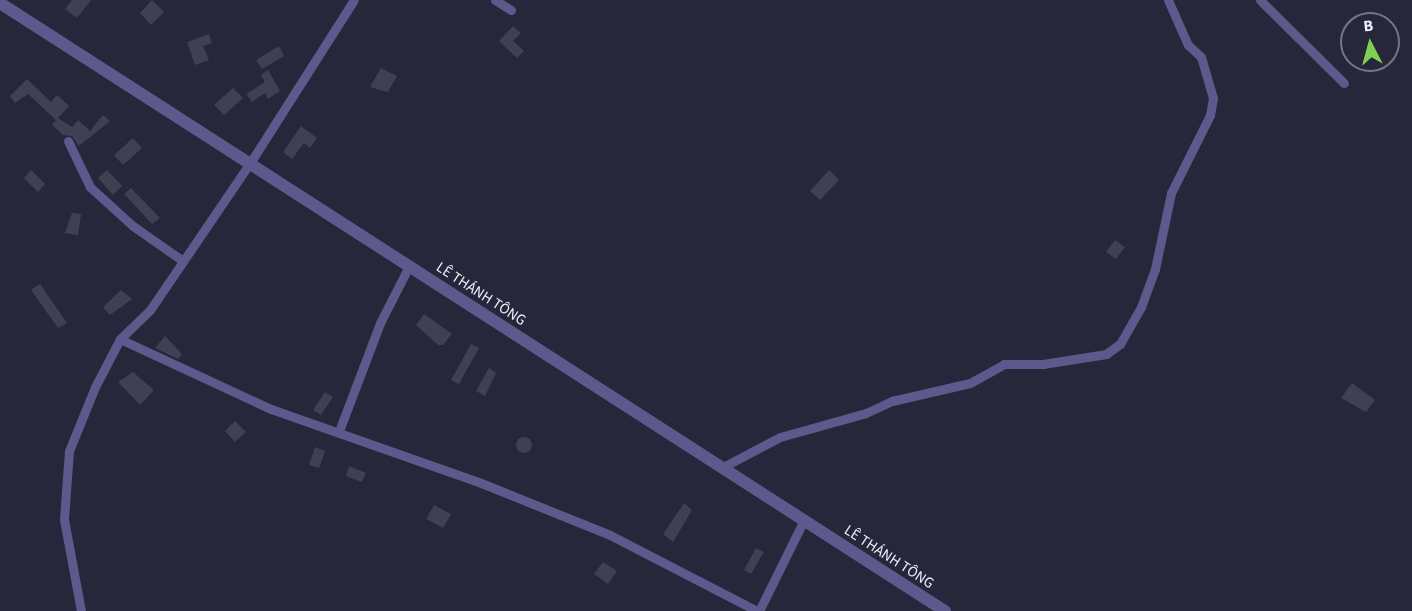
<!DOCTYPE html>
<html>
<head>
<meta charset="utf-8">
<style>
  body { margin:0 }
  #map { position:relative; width:1412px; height:611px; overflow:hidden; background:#27263a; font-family:"Source Sans 3",sans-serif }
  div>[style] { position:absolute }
  .building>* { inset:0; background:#404055 }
  .round { border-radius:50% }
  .minor>* { height:9px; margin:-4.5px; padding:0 4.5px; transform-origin:4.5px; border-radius:4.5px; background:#5d598c }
  .tertiary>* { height:12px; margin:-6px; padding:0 6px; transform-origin:6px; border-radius:6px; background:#5d598c }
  span { translate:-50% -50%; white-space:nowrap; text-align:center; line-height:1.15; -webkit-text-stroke:5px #27263a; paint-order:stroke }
  .street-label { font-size:15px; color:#ececfa }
  .north { position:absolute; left:1340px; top:12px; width:60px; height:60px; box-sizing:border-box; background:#27263a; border:2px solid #767587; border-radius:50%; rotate:354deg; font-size:16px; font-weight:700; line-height:24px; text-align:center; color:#ececfa }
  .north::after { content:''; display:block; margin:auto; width:21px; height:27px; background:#7fd052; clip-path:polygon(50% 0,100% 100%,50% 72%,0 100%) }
</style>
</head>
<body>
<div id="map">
  <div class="building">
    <i style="clip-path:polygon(72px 0,91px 0,77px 18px,65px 9px)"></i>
    <i style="clip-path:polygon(152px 0,164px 12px,151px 25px,140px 13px)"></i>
    <i style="clip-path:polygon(513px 26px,521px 33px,513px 41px,524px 51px,517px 58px,499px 41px)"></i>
    <i style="clip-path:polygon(209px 34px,212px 43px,203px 46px,209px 60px,195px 65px,187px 42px)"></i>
    <i style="clip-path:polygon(279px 46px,284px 56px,262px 69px,256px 60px)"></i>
    <i style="clip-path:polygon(381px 68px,397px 76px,388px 92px,370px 87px)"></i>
    <i style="clip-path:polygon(268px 70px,280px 91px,268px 99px,265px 93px,252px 102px,246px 94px,265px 82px,261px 75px)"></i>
    <i style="clip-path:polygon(27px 79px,51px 102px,57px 95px,69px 106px,58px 118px,72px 127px,78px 120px,90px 131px,103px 115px,110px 121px,79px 146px,72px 136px,63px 135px,52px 125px,56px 120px,28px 94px,15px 103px,10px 96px)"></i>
    <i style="clip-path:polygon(233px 88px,243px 98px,224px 115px,214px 105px)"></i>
    <i style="clip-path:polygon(301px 126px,317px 138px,310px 148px,304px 143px,292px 159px,283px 152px)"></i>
    <i style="clip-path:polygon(133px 138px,142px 148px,123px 165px,114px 155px)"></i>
    <i style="clip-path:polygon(31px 170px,45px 184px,38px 192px,24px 178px)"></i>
    <i style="clip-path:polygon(107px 170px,122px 186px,113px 195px,98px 178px)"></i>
    <i style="clip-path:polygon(829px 170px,839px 180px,820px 200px,810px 191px)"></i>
    <i style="clip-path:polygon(131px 188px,160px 218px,152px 224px,124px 194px)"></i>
    <i style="clip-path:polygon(72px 213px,81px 214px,78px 235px,65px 233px)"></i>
    <i style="clip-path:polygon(1115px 240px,1125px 247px,1116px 259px,1106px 252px)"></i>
    <i style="clip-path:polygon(40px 284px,67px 323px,58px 328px,31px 290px)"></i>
    <i style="clip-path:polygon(121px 290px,132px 299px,110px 315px,103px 307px)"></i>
    <i style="clip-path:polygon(424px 314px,452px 334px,443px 345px,438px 345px,416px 325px)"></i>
    <i style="clip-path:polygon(165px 336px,182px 354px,178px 359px,155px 348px)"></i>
    <i style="clip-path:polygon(471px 344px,479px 348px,459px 384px,451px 380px)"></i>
    <i style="clip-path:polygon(489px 368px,496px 373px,485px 396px,476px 391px)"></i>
    <i style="clip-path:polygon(133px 372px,154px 390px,140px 405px,118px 382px)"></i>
    <i style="clip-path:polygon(1352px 383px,1375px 400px,1366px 412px,1341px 398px)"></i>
    <i style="clip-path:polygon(325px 392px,333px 397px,321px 415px,313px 410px)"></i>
    <i style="clip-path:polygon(235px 421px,246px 432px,235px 442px,225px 431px)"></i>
    <i class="round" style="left:516px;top:437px;width:16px;height:16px"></i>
    <i style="clip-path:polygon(315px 447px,325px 451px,319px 468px,309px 465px)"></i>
    <i style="clip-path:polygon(349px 466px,366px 473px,362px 482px,346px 476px)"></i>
    <i style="clip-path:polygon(684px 503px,692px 510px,673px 542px,663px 534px)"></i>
    <i style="clip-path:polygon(434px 505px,451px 514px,443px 528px,426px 519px)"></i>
    <i style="clip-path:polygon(756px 548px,764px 552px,751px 574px,744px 570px)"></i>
    <i style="clip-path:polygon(603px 562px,617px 571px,608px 584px,594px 574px)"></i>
  </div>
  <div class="minor">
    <i style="left:495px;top:0;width:19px;rotate:32deg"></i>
    <i style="left:1260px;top:0;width:118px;rotate:44.7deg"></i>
    <i style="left:68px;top:141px;width:51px;rotate:64.4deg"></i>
    <i style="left:90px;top:187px;width:58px;rotate:42.2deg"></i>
    <i style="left:133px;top:226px;width:61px;rotate:35deg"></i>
    <i style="left:120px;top:339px;width:166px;rotate:24.9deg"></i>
    <i style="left:271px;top:409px;width:217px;rotate:19.4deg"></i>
    <i style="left:476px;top:481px;width:144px;rotate:21.9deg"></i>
    <i style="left:610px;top:535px;width:165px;rotate:27.3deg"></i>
    <i style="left:339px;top:431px;width:116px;rotate:-69.2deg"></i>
    <i style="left:380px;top:323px;width:64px;rotate:-63deg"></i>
    <i style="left:723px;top:467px;width:64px;rotate:-27.8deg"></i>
    <i style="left:780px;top:437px;width:89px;rotate:-15.6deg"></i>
    <i style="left:866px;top:413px;width:29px;rotate:-25deg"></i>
    <i style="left:892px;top:401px;width:80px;rotate:-13deg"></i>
    <i style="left:970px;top:383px;width:39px;rotate:-29deg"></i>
    <i style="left:1004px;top:364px;width:39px"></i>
    <i style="left:1043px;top:364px;width:64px;rotate:-9deg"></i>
    <i style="left:1106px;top:354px;width:17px;rotate:-36deg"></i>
    <i style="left:1120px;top:344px;width:43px;rotate:-60.4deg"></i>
    <i style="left:1141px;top:307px;width:40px;rotate:-69.8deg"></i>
    <i style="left:1155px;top:269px;width:78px;rotate:-78.1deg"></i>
    <i style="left:1171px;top:193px;width:87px;rotate:-63.4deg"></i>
    <i style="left:1210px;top:115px;width:17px;rotate:-80deg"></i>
    <i style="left:1213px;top:98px;width:43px;rotate:-106.3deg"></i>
    <i style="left:1201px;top:57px;width:18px;rotate:-137deg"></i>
    <i style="left:1188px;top:45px;width:49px;rotate:-114deg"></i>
    <i style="left:81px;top:611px;width:94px;rotate:-100.5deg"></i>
    <i style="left:64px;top:519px;width:68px;rotate:-85.8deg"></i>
    <i style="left:69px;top:451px;width:69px;rotate:-67.9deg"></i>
    <i style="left:95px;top:387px;width:54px;rotate:-62.5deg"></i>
    <i style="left:120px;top:339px;width:42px;rotate:-44deg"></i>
    <i style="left:150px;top:310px;width:178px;rotate:-55.8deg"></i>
    <i style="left:250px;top:163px;width:193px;rotate:-57.5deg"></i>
    <i style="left:759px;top:611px;width:102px;rotate:-63.7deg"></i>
  </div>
  <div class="tertiary">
    <i style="left:0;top:3px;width:1124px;rotate:32.76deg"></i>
  </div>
  <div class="street-label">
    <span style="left:481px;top:294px;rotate:33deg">LÊ THÁNH TÔNG</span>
    <span style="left:889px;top:557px;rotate:33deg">LÊ THÁNH TÔNG</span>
  </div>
  <div class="north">B</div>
</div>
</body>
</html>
